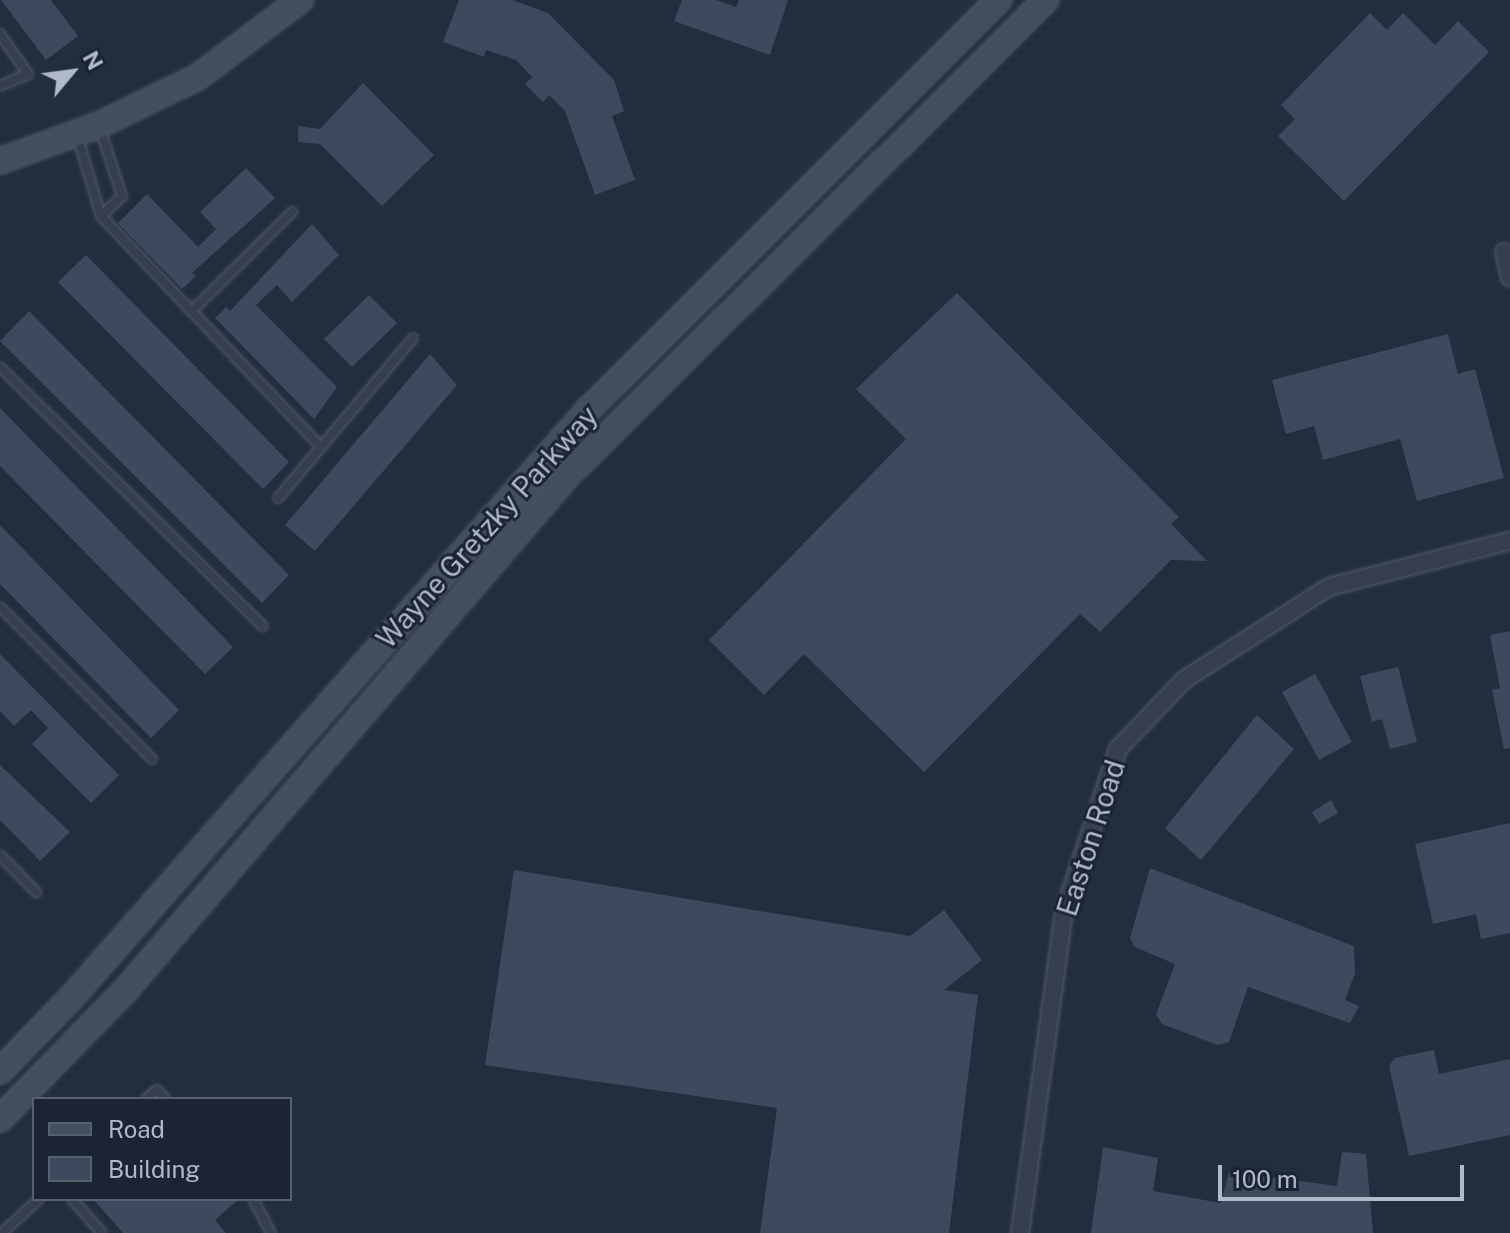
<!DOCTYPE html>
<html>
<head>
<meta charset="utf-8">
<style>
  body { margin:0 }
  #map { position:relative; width:1510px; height:1233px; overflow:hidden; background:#222d3e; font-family:"Public Sans",sans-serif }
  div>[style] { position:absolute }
  .building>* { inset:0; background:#3d4a5e }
  .roads { filter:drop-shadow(0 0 2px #515a68) drop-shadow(0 0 2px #515a68) }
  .lane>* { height:8px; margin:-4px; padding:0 4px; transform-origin:4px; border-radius:4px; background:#363f4d }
  .street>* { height:16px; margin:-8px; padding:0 8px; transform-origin:8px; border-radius:8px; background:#363f4d }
  .secondary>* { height:24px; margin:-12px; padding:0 12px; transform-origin:12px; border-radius:12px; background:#434e61 }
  span { translate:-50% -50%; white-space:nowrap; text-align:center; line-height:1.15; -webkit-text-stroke:6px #1b2432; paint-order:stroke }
  .street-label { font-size:28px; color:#b1bac9 }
  .legend { position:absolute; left:32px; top:1097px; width:260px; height:104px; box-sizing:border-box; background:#1b2432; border:2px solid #57606e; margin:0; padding:10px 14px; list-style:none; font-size:24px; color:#b1bac9 }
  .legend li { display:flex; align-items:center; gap:16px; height:40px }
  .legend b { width:40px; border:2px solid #57606e }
  .north { position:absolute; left:32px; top:32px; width:80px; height:80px; -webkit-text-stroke:6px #1b2432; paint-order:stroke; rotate:61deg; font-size:22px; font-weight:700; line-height:32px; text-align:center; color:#b1bac9 }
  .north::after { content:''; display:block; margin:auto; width:28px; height:36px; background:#b1bac9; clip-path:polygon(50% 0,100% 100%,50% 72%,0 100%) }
  .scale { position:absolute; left:1218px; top:1165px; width:246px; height:36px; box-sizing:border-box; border:4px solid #b1bac9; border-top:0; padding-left:10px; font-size:24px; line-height:28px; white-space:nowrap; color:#b1bac9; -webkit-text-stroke:6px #1b2432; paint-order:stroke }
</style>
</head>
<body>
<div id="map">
  <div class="building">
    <i style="clip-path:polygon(1px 0,51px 0,78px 36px,46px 60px)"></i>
    <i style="clip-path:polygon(459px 0,512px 0,548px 13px,614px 80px,624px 111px,612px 116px,635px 180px,595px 195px,565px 111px,549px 95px,543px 102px,525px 84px,532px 77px,516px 60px,486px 50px,484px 57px,443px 42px)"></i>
    <i style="clip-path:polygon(682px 0,716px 0,736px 7px,739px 0,788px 0,770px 55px,674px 21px)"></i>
    <i style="clip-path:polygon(1370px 13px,1387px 30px,1403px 13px,1435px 45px,1458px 21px,1489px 52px,1344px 201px,1278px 136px,1295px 119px,1281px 105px)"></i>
    <i style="clip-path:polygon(363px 83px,434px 155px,382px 206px,320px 144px,298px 142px,298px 126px,320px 129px)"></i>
    <i style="clip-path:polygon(246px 168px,275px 198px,192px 273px,196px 276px,182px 289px,118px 223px,147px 194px,198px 247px,216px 229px,200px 212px)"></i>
    <i style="clip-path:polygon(312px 224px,339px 255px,292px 302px,277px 285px,256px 305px,337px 387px,314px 419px,215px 318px,226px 307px,230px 311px)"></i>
    <i style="clip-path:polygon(86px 255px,289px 462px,263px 489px,58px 282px)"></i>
    <i style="clip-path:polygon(957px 293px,1179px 517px,1171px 524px,1207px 561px,1171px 560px,1100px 632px,1080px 614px,924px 772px,804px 654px,764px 695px,709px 640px,906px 439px,856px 389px)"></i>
    <i style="clip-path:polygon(369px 295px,397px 323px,352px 367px,324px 339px)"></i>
    <i style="clip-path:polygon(29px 311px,289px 575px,262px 603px,0 341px)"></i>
    <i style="clip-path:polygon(1448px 334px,1458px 374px,1475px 369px,1504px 478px,1417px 501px,1400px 439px,1323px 460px,1314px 426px,1286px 434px,1272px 380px)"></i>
    <i style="clip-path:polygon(430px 354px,457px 385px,315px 551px,285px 525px)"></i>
    <i style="clip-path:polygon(0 408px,233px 647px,205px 674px,0 466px)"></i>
    <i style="clip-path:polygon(0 525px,179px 710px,151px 738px,0 584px)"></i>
    <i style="clip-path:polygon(1510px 631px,1510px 748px,1504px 749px,1492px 690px,1500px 688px,1490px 635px)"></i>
    <i style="clip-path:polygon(0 654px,119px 775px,91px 803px,32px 744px,48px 728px,31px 710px,14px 726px,0 711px)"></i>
    <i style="clip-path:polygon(1398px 667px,1417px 742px,1390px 749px,1382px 719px,1372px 722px,1360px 676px)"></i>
    <i style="clip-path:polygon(1315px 674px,1352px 742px,1319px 760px,1282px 692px)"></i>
    <i style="clip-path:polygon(1257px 715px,1294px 749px,1201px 860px,1165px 828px)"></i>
    <i style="clip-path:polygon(0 765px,70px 832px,40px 861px,0 820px)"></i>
    <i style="clip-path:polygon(1331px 800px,1338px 813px,1319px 824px,1312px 812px)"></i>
    <i style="clip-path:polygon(1510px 823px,1510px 933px,1481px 939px,1476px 914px,1433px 924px,1415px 844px)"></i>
    <i style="clip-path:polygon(1150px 868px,1354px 946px,1355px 973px,1345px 1000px,1359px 1006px,1350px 1023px,1248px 987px,1229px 1042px,1218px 1045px,1162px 1024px,1156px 1014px,1175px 964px,1135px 947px,1130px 938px)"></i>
    <i style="clip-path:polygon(514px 870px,910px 936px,944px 910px,982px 960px,944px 990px,978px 995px,949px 1233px,760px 1233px,777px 1108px,485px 1065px)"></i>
    <i style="clip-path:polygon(1434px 1050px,1439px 1074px,1510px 1059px,1510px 1135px,1409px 1156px,1389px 1066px,1394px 1058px)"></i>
    <i style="clip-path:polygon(1103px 1147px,1158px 1158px,1153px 1191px,1221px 1203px,1229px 1172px,1337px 1186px,1342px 1152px,1366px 1154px,1373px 1233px,1091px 1233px)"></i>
    <i style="clip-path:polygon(93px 1199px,239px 1199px,215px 1220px,226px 1233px,123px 1233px)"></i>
  </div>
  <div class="roads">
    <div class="lane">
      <i style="left:0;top:34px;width:49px;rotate:55deg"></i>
      <i style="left:28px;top:74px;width:30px;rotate:157deg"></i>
      <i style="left:100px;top:129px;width:71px;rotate:71.8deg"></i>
      <i style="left:122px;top:196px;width:29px;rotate:136deg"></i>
      <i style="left:77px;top:135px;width:84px;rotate:73.5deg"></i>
      <i style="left:101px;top:216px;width:318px;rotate:46.4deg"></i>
      <i style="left:192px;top:311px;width:141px;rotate:-44.7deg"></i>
      <i style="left:0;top:367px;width:369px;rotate:44.6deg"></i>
      <i style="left:278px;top:498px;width:209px;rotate:-49.8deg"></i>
      <i style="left:0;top:607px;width:215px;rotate:45deg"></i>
      <i style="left:0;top:855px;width:52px;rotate:45.8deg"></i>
      <i style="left:146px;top:1099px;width:14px;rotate:-39deg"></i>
      <i style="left:157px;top:1090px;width:12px;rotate:48deg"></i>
      <i style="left:72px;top:1199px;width:45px;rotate:48.6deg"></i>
      <i style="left:253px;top:1199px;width:38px;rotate:62deg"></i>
      <i style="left:2px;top:1233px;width:50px;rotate:-42.6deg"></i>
    </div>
    <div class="street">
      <i style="left:1504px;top:252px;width:26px;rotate:77deg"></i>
      <i style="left:1020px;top:1233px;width:324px;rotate:-82.2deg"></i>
      <i style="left:1064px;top:912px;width:172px;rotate:-71.7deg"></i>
      <i style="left:1118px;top:749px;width:95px;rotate:-46.3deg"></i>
      <i style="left:1184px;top:680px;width:172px;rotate:-32.7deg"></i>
      <i style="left:1329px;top:587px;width:187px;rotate:-14.3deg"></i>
    </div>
    <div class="secondary">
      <i style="left:0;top:161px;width:105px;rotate:-20deg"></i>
      <i style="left:99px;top:125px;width:110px;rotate:-25.9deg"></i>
      <i style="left:198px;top:77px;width:128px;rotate:-37deg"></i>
      <i style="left:0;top:1071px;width:102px;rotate:-45.8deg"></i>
      <i style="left:71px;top:998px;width:784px;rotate:-48.67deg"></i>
      <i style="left:589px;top:409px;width:579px;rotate:-44.93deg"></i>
      <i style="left:0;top:1119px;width:176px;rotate:-45.7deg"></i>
      <i style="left:123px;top:993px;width:681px;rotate:-49.34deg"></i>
      <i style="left:567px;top:476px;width:675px;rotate:-44.82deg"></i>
    </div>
  </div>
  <div class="street-label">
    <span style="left:487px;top:527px;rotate:-48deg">Wayne Gretzky Parkway</span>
    <span style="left:1091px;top:838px;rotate:-72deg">Easton Road</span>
  </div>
  <ul class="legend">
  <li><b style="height:10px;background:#434e61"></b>Road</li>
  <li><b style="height:22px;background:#3d4a5e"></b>Building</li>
  </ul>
  <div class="north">N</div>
  <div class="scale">100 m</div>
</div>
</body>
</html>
